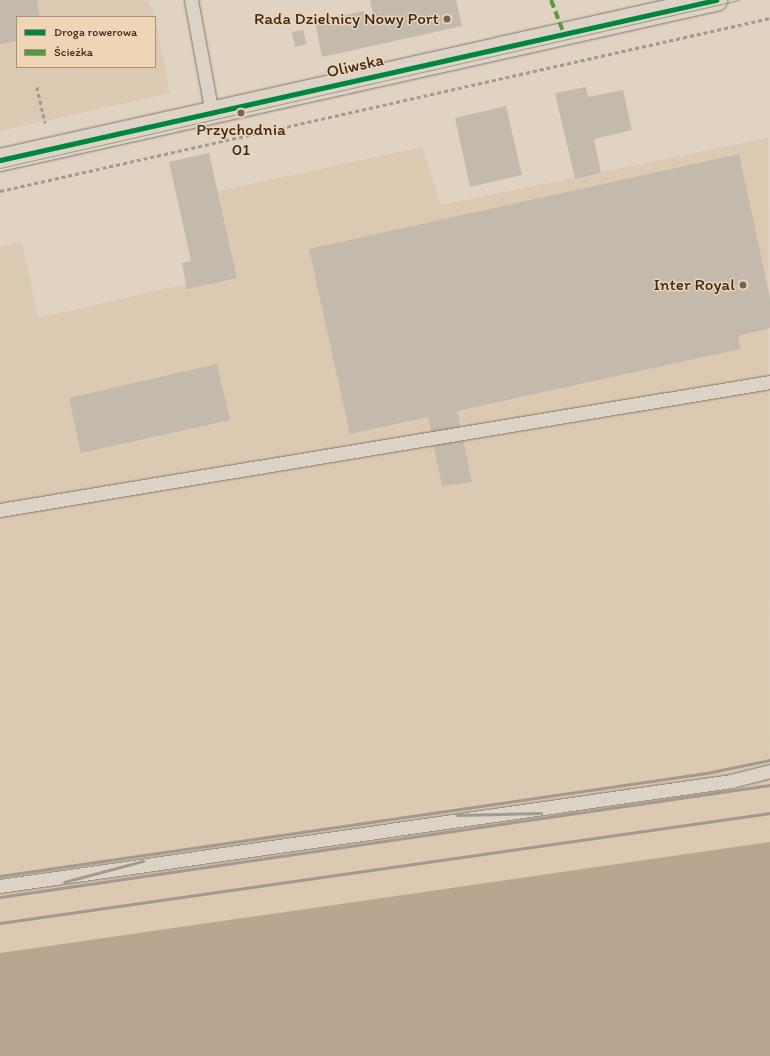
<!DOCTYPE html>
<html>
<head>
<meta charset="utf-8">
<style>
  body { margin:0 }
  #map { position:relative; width:770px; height:1056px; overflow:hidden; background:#e0d3c2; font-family:Itim,sans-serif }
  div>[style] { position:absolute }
  .built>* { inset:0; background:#dcc9b1 }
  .water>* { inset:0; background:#b8a690 }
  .building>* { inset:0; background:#c3b9ad }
  .path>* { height:2.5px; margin-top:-1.25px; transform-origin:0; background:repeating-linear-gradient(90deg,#a29a91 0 4px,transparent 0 7px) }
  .roads { filter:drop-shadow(0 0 1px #80776d) drop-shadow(0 0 1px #80776d) }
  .service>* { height:13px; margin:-6.5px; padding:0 6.5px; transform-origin:6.5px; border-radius:6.5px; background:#dcd2c6 }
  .tertiary>* { height:22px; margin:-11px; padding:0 11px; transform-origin:11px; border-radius:11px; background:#dcd2c6 }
  .tram>* { height:1px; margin:-0.5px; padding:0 0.5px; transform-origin:0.5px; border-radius:0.5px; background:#a29a91 }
  .rail>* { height:3px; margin:-1.5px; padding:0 1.5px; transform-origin:1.5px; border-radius:1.5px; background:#a29a91 }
  .quiet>* { height:4px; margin-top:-2px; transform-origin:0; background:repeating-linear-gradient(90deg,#529c3f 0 8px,transparent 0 12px) }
  .cycleway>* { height:5px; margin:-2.5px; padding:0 2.5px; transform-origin:2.5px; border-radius:2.5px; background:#00873e }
  .dots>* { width:11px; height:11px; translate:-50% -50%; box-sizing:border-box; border:2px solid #edd5b5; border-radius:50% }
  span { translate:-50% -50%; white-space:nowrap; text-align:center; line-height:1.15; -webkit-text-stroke:3px #edd5b5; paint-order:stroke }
  .poi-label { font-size:17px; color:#3b2a1e }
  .right { translate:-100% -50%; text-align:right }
  .street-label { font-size:17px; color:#3b2a1e }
  .legend { position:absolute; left:16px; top:16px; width:140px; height:52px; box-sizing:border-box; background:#edd5b5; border:1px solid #a69179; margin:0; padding:5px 7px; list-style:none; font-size:12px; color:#3b2a1e }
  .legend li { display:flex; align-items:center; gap:8px; height:20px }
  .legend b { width:20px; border:1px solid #a69179 }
</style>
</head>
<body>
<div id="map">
  <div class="built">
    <i style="clip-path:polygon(0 0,146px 0,153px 9px,155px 17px,17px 17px,17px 67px,155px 67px,155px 18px,170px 93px,0 131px)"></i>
    <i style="clip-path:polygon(768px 138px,770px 842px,0 953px,0 247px,22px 242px,38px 318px,186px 284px,237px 278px,218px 191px,422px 147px,441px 205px)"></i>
  </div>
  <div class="water">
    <i style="clip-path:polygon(770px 842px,770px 1056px,0 1056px,0 953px)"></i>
  </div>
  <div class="building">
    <i style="clip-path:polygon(0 0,37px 0,40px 17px,17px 17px,17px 41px,0 44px)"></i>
    <i style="clip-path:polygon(370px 0,456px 0,462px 26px,322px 57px,315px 22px,364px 11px,367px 21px,374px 19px)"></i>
    <i style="clip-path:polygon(303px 30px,307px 44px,295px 47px,292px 32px)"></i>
    <i style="clip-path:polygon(586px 87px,588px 97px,623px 90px,632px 130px,594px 139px,601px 173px,575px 179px,555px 93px)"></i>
    <i style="clip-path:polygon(506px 106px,522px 175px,470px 187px,455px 118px)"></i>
    <i style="clip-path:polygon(209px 153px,237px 278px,187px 289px,182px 263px,191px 261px,169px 162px)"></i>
    <i style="clip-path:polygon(739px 154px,770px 298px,770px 328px,738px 336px,740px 349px,457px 411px,472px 482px,442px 486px,428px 417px,350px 434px,309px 249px)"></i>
    <i style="clip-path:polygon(217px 364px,230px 420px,81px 453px,69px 398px)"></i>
  </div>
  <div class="path">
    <i style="left:37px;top:87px;width:37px;rotate:77deg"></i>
    <i style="left:0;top:191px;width:789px;rotate:-12.66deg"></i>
  </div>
  <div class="roads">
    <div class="service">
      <i style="left:191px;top:0;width:115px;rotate:79.5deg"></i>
      <i style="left:0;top:510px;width:781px;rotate:-9.44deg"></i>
      <i style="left:0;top:886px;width:739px;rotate:-8.17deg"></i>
      <i style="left:731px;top:781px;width:40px;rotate:-14.4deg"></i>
    </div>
    <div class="tertiary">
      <i style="left:0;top:160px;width:734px;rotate:-12.6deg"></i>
    </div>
  </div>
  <div class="tram">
    <i style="left:0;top:168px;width:758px;rotate:-12.81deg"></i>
  </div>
  <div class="rail">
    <i style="left:457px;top:815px;width:84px;rotate:-1.4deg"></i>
    <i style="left:0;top:876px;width:714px;rotate:-8.29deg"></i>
    <i style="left:707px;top:773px;width:64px;rotate:-11.7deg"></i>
    <i style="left:64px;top:882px;width:82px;rotate:-14.9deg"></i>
    <i style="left:0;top:897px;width:778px;rotate:-8.28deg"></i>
    <i style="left:0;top:923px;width:778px;rotate:-8.13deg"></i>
  </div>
  <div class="quiet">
    <i style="left:551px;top:0;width:36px;rotate:69deg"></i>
  </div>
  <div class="cycleway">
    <i style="left:0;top:160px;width:734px;rotate:-12.6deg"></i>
  </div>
  <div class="dots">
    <i style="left:447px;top:19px;background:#756557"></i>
    <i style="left:241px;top:113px;background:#756557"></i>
    <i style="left:743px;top:285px;background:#756557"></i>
  </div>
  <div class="poi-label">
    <span class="right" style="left:439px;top:19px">Rada Dzielnicy Nowy Port</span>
    <span style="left:241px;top:140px">Przychodnia<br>01</span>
    <span class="right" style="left:735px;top:285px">Inter Royal</span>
  </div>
  <div class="street-label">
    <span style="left:355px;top:66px;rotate:-13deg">Oliwska</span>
  </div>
  <ul class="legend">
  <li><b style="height:5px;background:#00873e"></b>Droga rowerowa</li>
  <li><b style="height:5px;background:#529c3f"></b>Ścieżka</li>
  </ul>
</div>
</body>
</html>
